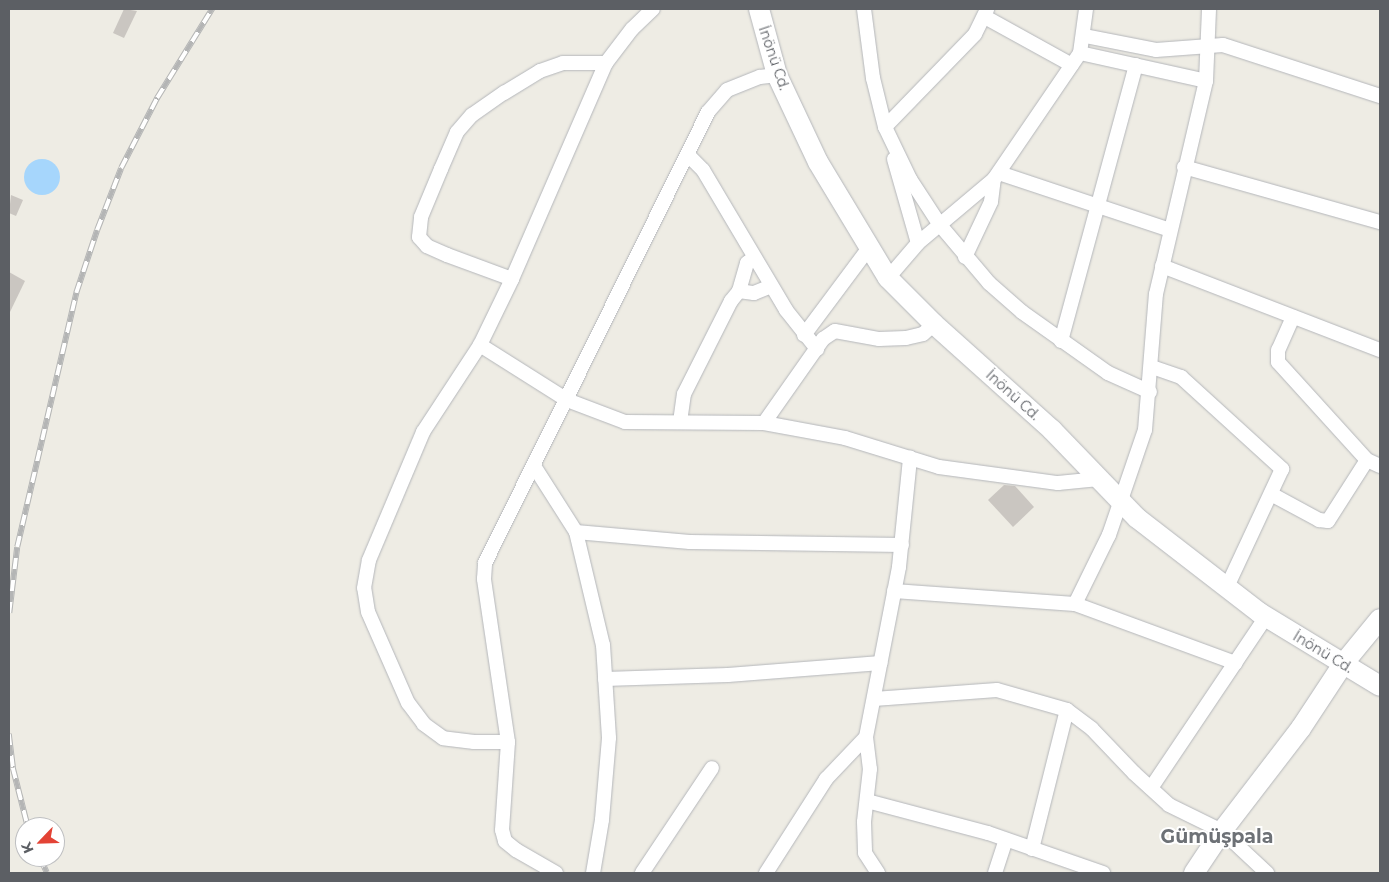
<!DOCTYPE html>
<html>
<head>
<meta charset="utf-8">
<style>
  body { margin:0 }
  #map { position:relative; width:1389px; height:882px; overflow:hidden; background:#eeece4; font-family:Montserrat,sans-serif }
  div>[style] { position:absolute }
  .water>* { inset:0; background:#a6d6fc }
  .round { border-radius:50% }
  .building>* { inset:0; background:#cac6c1 }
  .roads { filter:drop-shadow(0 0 1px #b4b6ba) drop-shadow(0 0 1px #b4b6ba) }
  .street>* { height:14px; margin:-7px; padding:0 7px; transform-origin:7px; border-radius:7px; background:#fff }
  .secondary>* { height:20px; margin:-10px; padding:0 10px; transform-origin:10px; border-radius:10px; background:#fff }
  .rail>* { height:5.5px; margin-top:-2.75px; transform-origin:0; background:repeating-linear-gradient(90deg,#fff 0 11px,#b4b5b5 0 22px); box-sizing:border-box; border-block:1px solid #b4b5b5 }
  span { translate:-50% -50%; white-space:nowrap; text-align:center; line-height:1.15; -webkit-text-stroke:4px #fff; paint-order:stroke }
  .street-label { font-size:14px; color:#5c5f64 }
  .district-label { font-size:19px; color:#6d7176; font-weight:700 }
  .frame { position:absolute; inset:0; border:10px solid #5c5f64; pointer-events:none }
  .north { position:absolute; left:15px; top:817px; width:50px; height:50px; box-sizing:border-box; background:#fff; border:1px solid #bebfc1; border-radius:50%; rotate:246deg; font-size:14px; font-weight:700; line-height:20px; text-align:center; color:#5c5f64 }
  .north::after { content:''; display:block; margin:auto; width:18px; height:22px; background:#e34335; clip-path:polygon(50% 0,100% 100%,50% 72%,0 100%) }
</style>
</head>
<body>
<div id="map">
  <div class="water">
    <i class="round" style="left:24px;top:159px;width:36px;height:36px"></i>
  </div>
  <div class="building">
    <i style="clip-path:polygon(124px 9px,137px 11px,124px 38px,113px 33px)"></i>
    <i style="clip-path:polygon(11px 195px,23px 200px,16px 216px,9px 213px)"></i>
    <i style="clip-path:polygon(9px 272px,25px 281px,9px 314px)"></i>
    <i style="clip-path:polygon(1004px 485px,1015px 486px,1034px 507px,1013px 527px,988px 500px)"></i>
  </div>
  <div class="roads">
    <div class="street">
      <i style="left:864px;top:9px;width:70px;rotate:82.6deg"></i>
      <i style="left:873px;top:78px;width:50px;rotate:76.2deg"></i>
      <i style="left:885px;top:127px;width:58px;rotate:64.3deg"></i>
      <i style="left:910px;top:179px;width:55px;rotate:56.9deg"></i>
      <i style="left:940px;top:225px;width:76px;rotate:49.8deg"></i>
      <i style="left:989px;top:283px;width:44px;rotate:41.3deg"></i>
      <i style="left:1022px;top:312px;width:105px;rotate:35.3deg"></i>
      <i style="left:1108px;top:373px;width:46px;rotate:24.3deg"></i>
      <i style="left:985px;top:17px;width:99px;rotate:28.9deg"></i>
      <i style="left:1085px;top:36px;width:72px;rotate:11.2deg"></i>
      <i style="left:1156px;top:50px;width:67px;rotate:-4.3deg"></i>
      <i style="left:1223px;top:45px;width:165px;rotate:18deg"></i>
      <i style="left:1080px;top:53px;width:129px;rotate:12.5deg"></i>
      <i style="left:885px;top:127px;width:129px;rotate:-45.9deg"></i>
      <i style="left:975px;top:34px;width:28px;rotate:-64deg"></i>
      <i style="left:688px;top:155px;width:21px;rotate:45deg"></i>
      <i style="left:703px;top:170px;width:163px;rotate:59.3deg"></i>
      <i style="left:786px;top:310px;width:50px;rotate:51.5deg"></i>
      <i style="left:894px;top:159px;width:87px;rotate:74.1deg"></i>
      <i style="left:1184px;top:167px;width:204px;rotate:15.7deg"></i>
      <i style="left:999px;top:173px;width:180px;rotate:18.4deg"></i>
      <i style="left:965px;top:257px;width:61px;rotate:-64.7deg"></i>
      <i style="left:991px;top:202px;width:23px;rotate:-83deg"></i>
      <i style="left:1162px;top:266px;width:234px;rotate:21.1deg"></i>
      <i style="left:888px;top:278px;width:46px;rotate:-49.4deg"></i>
      <i style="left:918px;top:243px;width:99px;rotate:-40.1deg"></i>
      <i style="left:994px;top:179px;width:153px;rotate:-55.7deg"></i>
      <i style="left:1080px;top:53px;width:44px;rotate:-82.2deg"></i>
      <i style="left:512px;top:279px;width:69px;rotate:-159.7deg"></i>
      <i style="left:447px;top:255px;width:22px;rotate:-156deg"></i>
      <i style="left:427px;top:246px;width:12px;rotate:-132deg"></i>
      <i style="left:419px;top:237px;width:20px;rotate:-84deg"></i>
      <i style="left:421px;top:217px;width:52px;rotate:-67.4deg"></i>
      <i style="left:441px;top:169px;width:40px;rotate:-66.6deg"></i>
      <i style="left:457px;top:132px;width:23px;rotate:-49deg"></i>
      <i style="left:472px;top:115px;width:39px;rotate:-35deg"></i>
      <i style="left:504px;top:93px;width:42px;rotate:-31.4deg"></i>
      <i style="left:540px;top:71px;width:24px;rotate:-19deg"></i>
      <i style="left:563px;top:63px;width:43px"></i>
      <i style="left:739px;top:291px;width:15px;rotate:8deg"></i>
      <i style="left:754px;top:293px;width:18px;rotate:-22deg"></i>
      <i style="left:1293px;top:317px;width:36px;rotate:114deg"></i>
      <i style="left:1278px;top:350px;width:12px;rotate:90deg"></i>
      <i style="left:1278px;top:362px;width:132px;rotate:47.8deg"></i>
      <i style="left:1367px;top:460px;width:14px;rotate:25deg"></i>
      <i style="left:804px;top:335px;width:107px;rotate:-53.3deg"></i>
      <i style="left:1061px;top:341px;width:286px;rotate:-74.8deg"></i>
      <i style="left:480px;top:345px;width:103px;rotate:32.3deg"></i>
      <i style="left:567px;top:400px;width:62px;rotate:20.8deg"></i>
      <i style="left:625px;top:422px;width:139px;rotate:0.4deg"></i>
      <i style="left:764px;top:423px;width:82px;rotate:10.5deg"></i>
      <i style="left:845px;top:438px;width:98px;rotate:17.1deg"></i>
      <i style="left:939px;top:467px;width:120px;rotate:7.7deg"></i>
      <i style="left:1058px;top:483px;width:41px;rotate:-5.6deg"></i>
      <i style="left:1152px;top:367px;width:31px;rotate:19deg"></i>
      <i style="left:1181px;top:377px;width:137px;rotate:42.3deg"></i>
      <i style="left:1282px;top:469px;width:130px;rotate:115deg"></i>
      <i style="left:680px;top:422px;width:28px;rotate:-82deg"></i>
      <i style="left:684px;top:394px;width:104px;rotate:-63.2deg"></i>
      <i style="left:731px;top:301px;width:13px;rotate:-51deg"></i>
      <i style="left:739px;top:291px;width:29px;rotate:-74deg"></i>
      <i style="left:747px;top:263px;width:9px;rotate:-36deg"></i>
      <i style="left:764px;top:423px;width:103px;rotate:-54.9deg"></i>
      <i style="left:823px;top:339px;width:14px;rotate:-34deg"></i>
      <i style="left:835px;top:331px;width:45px;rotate:10.3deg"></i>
      <i style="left:879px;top:339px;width:27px;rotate:-2deg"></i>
      <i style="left:906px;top:338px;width:17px;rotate:-13deg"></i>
      <i style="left:923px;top:334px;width:15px;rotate:-42deg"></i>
      <i style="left:534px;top:466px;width:78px;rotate:57.5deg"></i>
      <i style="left:576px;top:532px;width:116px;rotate:76.6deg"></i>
      <i style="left:603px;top:645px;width:93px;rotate:86.3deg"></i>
      <i style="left:609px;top:738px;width:82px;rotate:94.9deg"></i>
      <i style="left:602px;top:820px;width:54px;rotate:99.6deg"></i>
      <i style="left:1271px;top:494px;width:55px;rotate:28.4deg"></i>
      <i style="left:1319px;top:520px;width:9px;rotate:6deg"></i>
      <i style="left:1328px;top:521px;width:72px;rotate:-57.4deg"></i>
      <i style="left:576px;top:532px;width:114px;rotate:5deg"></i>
      <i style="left:690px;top:542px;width:212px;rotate:0.8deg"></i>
      <i style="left:894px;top:591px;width:181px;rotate:4.1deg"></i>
      <i style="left:1075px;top:604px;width:171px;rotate:20.2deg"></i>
      <i style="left:1075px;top:604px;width:77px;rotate:-63.8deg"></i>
      <i style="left:1109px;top:535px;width:111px;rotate:-71.1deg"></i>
      <i style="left:1145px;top:430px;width:136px;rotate:-85.4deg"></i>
      <i style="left:1156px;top:294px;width:219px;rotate:-76.8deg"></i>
      <i style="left:1206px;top:81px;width:72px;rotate:-87.6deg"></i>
      <i style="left:605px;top:679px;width:123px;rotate:-1.9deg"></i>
      <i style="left:728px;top:675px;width:153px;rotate:-4.5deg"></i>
      <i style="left:874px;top:699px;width:123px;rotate:-4.2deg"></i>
      <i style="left:997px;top:690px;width:73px;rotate:15.9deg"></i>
      <i style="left:1067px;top:710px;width:31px;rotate:37deg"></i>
      <i style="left:1092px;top:729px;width:61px;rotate:46.3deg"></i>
      <i style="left:1134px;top:773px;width:47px;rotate:42.4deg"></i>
      <i style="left:1169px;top:805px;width:59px;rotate:26.1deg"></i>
      <i style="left:1222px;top:831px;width:62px;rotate:43deg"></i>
      <i style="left:866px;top:737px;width:32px;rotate:83deg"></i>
      <i style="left:870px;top:769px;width:53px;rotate:96.5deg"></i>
      <i style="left:864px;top:822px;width:31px;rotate:88deg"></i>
      <i style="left:865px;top:853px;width:24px;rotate:57deg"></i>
      <i style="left:508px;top:742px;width:34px;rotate:180deg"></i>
      <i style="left:474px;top:742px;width:31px;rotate:-173deg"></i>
      <i style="left:443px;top:738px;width:24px;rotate:-144deg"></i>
      <i style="left:424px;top:724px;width:26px;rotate:-127deg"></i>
      <i style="left:408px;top:703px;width:99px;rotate:-113.7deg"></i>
      <i style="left:368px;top:612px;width:24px;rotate:-99deg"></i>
      <i style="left:364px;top:588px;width:28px;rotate:-80deg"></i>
      <i style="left:369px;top:560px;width:139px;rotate:-67.1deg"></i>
      <i style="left:423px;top:432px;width:104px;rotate:-56.8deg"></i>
      <i style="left:480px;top:345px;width:73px;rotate:-64.1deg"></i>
      <i style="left:512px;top:279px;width:236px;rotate:-66.5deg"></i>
      <i style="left:606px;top:63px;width:43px;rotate:-52.6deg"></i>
      <i style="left:632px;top:29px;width:29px;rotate:-44deg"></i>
      <i style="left:1151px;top:788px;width:206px;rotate:-56.1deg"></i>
      <i style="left:867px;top:801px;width:125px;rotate:14.8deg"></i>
      <i style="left:988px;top:833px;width:122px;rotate:19.2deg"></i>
      <i style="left:1032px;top:849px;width:143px;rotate:-75.9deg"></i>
      <i style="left:556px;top:873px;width:46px;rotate:-150.1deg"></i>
      <i style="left:516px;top:850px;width:14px;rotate:-141deg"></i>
      <i style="left:505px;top:841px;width:11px;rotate:-105deg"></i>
      <i style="left:502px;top:830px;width:88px;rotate:-86.1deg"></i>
      <i style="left:508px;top:742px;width:165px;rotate:-98.4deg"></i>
      <i style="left:484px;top:579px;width:16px;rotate:-86deg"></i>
      <i style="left:485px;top:563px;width:503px;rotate:-63.69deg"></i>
      <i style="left:708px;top:112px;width:29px;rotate:-49deg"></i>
      <i style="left:727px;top:90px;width:35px;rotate:-22deg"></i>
      <i style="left:760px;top:77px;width:17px;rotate:-7deg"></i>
      <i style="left:642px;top:873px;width:126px;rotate:-56.3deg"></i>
      <i style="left:766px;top:873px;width:112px;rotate:-57.4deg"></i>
      <i style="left:826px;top:779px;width:58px;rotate:-46.4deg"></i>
      <i style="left:866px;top:737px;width:173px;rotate:-79deg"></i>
      <i style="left:899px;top:567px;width:110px;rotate:-84.2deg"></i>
      <i style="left:995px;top:873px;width:35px;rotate:-72deg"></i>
    </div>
    <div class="secondary">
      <i style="left:759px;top:9px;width:68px;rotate:74.7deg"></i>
      <i style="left:777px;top:75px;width:96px;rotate:64.8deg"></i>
      <i style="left:818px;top:162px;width:135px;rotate:58.9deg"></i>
      <i style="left:888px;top:278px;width:65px;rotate:45deg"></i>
      <i style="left:934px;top:324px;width:159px;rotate:41.9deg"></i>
      <i style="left:1052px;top:430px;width:122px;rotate:46deg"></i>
      <i style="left:1137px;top:518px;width:155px;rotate:37.7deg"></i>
      <i style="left:1260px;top:613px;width:140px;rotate:31.3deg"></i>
      <i style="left:1194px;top:873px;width:50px;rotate:-56.3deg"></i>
      <i style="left:1222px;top:831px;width:130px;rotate:-52.5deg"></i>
      <i style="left:1301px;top:728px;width:77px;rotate:-56.7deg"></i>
      <i style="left:1343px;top:664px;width:58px;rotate:-50.6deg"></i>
    </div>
  </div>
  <div class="rail">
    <i style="left:9px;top:613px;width:66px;rotate:-83.1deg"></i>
    <i style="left:17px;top:547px;width:261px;rotate:-76.9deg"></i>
    <i style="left:76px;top:293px;width:66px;rotate:-71.6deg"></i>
    <i style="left:97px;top:230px;width:66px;rotate:-68.8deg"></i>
    <i style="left:121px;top:168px;width:79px;rotate:-62.8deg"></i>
    <i style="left:157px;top:98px;width:105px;rotate:-58.3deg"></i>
    <i style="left:9px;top:734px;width:34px;rotate:83deg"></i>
    <i style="left:13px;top:768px;width:61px;rotate:75.7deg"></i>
    <i style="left:40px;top:857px;width:17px;rotate:66deg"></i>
  </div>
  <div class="street-label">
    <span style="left:774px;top:58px;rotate:71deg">İnönü Cd.</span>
    <span style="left:1013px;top:395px;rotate:42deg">İnönü Cd.</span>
    <span style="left:1323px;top:652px;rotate:31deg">İnönü Cd.</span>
  </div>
  <div class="district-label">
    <span style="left:1217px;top:837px">Gümüşpala</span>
  </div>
  <div class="frame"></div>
  <div class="north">K</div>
</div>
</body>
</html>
